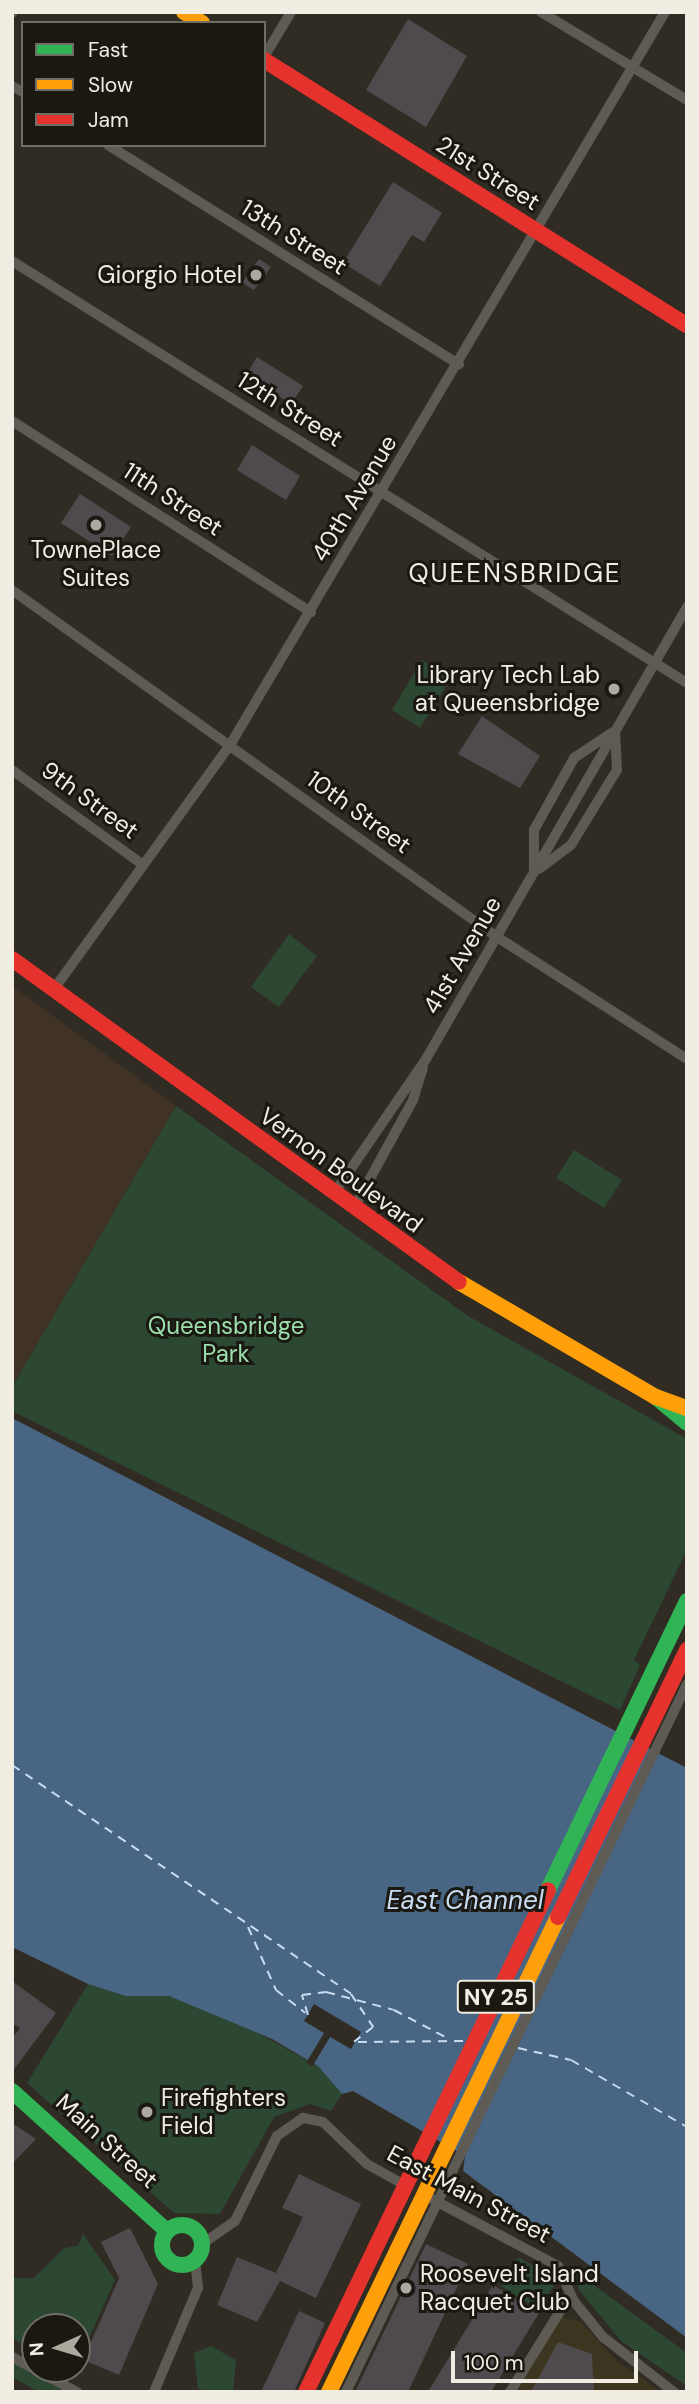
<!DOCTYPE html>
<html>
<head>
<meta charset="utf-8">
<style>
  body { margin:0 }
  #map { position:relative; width:699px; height:2404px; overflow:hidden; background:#302c23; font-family:"DM Sans",sans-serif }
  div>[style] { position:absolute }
  .industrial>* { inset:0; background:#403326 }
  .built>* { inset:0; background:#3c351f }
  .green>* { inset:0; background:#2c4732 }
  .water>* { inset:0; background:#486583 }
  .pier>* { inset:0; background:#302c23 }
  .ferry>* { height:2px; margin-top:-1px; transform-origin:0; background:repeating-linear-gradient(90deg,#c8ddf4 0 9px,transparent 0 16px) }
  .building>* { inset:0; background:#4f4a4e }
  .street>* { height:10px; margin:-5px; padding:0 5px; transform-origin:5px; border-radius:5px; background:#5d5b53 }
  .fast>* { height:16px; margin:-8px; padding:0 8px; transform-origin:8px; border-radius:8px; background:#30b455 }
  .fast>.ring { margin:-8px; padding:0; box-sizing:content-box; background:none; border:16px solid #30b455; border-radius:50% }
  .slow>* { height:16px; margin:-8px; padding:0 8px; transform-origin:8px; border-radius:8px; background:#ff9f0a }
  .jam>* { height:16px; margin:-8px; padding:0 8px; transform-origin:8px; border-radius:8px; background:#e5322d }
  .dots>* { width:19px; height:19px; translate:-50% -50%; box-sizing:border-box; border:4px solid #1a1810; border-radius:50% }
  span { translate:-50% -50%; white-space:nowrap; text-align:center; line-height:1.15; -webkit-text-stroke:6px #1a1810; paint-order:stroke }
  .shield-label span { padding:2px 5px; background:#1a1810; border:2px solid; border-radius:5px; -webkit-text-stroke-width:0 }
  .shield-label { font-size:23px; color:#f1ede2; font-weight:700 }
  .street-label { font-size:24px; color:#f1ede2 }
  .poi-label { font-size:24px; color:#f1ede2 }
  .right { translate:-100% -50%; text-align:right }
  .left { translate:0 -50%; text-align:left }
  .park-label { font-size:24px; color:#9cdeac }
  .neighbourhood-label { font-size:26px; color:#f1ede2; letter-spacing:2px }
  .water-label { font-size:26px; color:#c8ddf4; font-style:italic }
  .frame { position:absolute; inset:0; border:14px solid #f1ede2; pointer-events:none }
  .legend { position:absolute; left:21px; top:21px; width:245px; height:126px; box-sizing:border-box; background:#1a1810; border:2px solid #706d64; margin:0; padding:9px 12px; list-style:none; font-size:21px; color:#f1ede2 }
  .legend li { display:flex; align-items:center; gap:14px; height:35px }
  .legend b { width:35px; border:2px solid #706d64 }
  .north { position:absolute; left:21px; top:2313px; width:70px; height:70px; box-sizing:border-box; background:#1a1810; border:2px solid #706d64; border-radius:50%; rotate:266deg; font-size:19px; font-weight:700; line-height:28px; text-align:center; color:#f1ede2 }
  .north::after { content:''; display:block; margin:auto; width:24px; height:32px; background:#ada99f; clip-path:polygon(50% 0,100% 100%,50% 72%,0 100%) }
  .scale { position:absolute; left:451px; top:2351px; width:187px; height:32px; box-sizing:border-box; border:4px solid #f1ede2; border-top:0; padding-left:9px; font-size:21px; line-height:24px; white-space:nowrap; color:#f1ede2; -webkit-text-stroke:5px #1a1810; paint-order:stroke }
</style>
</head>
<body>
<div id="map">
  <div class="industrial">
    <i style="clip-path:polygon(12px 986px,176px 1106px,12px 1387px)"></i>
  </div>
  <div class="built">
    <i style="clip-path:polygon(556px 2316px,580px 2321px,617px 2361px,661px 2392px,510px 2392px)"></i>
  </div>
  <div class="green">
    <i style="clip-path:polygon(422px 660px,451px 678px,420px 728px,392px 710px)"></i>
    <i style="clip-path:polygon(289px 934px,317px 956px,279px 1007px,251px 987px)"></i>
    <i style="clip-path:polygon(176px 1106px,468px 1316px,687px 1439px,687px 1550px,634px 1660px,640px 1665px,620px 1710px,12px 1411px,12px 1387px)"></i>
    <i style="clip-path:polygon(574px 1150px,622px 1180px,604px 1208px,556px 1178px)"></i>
    <i style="clip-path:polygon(88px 1984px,125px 1996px,169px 1996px,232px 2019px,318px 2066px,342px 2094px,331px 2111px,310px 2104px,274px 2117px,220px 2214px,174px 2213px,27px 2083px)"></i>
    <i style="clip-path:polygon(83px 2234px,115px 2280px,89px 2338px,77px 2336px,77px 2327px,35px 2327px,35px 2351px,12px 2338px,12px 2278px,34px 2278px,64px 2248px,78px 2246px)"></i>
    <i style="clip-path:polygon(519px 2257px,557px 2281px,539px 2310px,501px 2286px)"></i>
    <i style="clip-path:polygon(573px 2270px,687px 2353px,687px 2386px,621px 2341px,579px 2290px)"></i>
    <i style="clip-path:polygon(211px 2346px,236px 2360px,233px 2392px,198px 2389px,194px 2353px)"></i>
    <i style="clip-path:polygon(12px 2362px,67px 2392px,39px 2392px,12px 2377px)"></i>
  </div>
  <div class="water">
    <i style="clip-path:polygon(12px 1418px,687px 1768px,687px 2338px,463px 2171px,465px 2156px,353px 2091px,342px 2094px,318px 2066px,272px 2039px,169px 1996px,125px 1996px,88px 1984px,12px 1947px)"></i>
  </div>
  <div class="pier">
    <i style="clip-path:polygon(314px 2004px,361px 2032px,351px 2049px,330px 2037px,312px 2067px,306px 2063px,324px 2033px,304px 2021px)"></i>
  </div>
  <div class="ferry">
    <i style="left:12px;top:1765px;width:409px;rotate:34deg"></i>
    <i style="left:351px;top:1994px;width:40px;rotate:56deg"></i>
    <i style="left:373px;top:2027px;width:24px;rotate:142deg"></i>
    <i style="left:248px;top:1927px;width:69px;rotate:66deg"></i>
    <i style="left:276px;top:1990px;width:37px;rotate:38deg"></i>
    <i style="left:308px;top:2015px;width:21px;rotate:-107deg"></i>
    <i style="left:302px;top:1995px;width:24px;rotate:-7deg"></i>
    <i style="left:326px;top:1992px;width:70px;rotate:14.8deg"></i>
    <i style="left:394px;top:2010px;width:62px;rotate:27.8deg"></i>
    <i style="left:358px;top:2042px;width:106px;rotate:-0.5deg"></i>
    <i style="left:518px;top:2048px;width:54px;rotate:12.8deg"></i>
    <i style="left:571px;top:2060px;width:134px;rotate:30deg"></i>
  </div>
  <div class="building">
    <i style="clip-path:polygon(408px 19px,467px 56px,426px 127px,366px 90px)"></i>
    <i style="clip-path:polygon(393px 182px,442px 213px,424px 242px,412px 235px,380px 286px,343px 263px)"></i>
    <i style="clip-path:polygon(259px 259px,271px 267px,254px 290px,242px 283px)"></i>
    <i style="clip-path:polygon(257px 357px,303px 386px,291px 404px,246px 375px)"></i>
    <i style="clip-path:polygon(252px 445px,300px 476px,286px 500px,237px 470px)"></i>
    <i style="clip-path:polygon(80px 494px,131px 527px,112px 556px,61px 523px)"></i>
    <i style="clip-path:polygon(482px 716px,540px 756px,520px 788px,458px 754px)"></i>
    <i style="clip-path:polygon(12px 1981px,56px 2013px,12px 2072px,12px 2038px,20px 2028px,12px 2023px)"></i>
    <i style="clip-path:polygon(12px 2123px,36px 2139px,12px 2164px)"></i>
    <i style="clip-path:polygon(299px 2174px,361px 2204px,316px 2298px,280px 2281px,257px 2322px,217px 2305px,237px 2257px,276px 2273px,303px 2217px,282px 2208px)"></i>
    <i style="clip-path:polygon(130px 2228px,158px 2284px,119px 2375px,77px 2357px,77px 2343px,79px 2338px,91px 2342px,119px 2278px,101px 2242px)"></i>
    <i style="clip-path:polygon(426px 2244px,468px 2264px,408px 2392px,355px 2392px)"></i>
    <i style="clip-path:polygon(493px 2285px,539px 2313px,491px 2392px,428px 2392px)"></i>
    <i style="clip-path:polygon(299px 2311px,325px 2323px,294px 2392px,261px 2392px)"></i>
    <i style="clip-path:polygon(558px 2342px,592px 2354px,594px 2392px,531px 2392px)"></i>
  </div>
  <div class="street">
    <i style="left:541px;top:12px;width:170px;rotate:31.1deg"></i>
    <i style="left:12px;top:13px;width:1px;rotate:-45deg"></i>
    <i style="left:264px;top:57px;width:52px;rotate:-59deg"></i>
    <i style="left:12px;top:86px;width:13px;rotate:29deg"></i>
    <i style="left:108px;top:145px;width:414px;rotate:32deg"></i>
    <i style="left:12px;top:261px;width:796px;rotate:32.01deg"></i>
    <i style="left:12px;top:421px;width:355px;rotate:32.6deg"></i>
    <i style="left:12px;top:590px;width:596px;rotate:35.58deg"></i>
    <i style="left:497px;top:937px;width:226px;rotate:32.7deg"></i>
    <i style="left:12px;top:770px;width:162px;rotate:35.9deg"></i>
    <i style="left:539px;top:869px;width:40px;rotate:-37deg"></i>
    <i style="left:571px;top:845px;width:88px;rotate:-58.5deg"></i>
    <i style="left:617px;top:770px;width:38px;rotate:-93deg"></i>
    <i style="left:534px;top:870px;width:40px;rotate:-90deg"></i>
    <i style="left:534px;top:830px;width:82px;rotate:-60.9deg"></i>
    <i style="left:574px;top:758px;width:47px;rotate:-33.7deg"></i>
    <i style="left:54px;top:989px;width:301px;rotate:-54.2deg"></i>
    <i style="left:230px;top:745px;width:852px;rotate:-59.31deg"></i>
    <i style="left:335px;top:1192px;width:161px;rotate:-55.6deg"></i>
    <i style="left:426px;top:1059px;width:522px;rotate:-60deg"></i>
    <i style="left:355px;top:1206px;width:121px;rotate:-61.3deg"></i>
    <i style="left:413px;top:1100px;width:34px;rotate:-73deg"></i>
    <i style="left:432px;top:2199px;width:143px;rotate:28deg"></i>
    <i style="left:558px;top:2266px;width:37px;rotate:66deg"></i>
    <i style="left:573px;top:2300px;width:48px;rotate:51deg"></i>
    <i style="left:603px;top:2337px;width:90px;rotate:37.8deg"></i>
    <i style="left:202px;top:2244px;width:40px;rotate:-34.9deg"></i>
    <i style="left:235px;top:2221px;width:95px;rotate:-63.7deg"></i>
    <i style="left:277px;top:2136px;width:32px;rotate:-35deg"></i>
    <i style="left:303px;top:2118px;width:20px;rotate:11deg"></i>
    <i style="left:323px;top:2122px;width:61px;rotate:43.7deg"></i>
    <i style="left:367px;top:2164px;width:47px;rotate:29.3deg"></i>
    <i style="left:12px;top:2357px;width:74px;rotate:28.3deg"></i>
    <i style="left:154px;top:2392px;width:113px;rotate:-67.1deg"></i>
    <i style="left:198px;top:2288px;width:27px;rotate:-96deg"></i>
    <i style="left:346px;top:2392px;width:786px;rotate:-64.28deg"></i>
    <i style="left:510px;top:2392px;width:114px;rotate:-58.3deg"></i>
  </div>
  <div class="fast">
    <i style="left:656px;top:1397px;width:40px;rotate:40deg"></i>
    <i style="left:548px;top:1890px;width:321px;rotate:-64.3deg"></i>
    <i style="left:12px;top:2091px;width:209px;rotate:42.1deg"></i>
    <i class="ring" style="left:162px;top:2225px;width:24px;height:24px"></i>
  </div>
  <div class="slow">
    <i style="left:184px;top:12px;width:21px;rotate:31deg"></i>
    <i style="left:459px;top:1282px;width:228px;rotate:30.3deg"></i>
    <i style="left:656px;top:1397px;width:33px;rotate:20deg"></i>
    <i style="left:329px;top:2392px;width:527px;rotate:-64.26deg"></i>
  </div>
  <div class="jam">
    <i style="left:264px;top:60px;width:499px;rotate:32.1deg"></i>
    <i style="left:12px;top:959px;width:551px;rotate:35.85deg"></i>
    <i style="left:558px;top:1917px;width:297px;rotate:-64.2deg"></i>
    <i style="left:306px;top:2392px;width:557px;rotate:-64.26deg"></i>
  </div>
  <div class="dots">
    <i style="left:256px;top:275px;background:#ada99f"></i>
    <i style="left:96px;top:525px;background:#ada99f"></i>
    <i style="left:614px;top:689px;background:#ada99f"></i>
    <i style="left:147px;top:2112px;background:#ada99f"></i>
    <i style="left:406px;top:2288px;background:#ada99f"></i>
  </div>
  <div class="shield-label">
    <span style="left:496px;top:1997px">NY 25</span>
  </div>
  <div class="street-label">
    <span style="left:488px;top:173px;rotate:32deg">21st Street</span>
    <span style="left:294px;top:237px;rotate:32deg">13th Street</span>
    <span style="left:290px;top:409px;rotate:32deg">12th Street</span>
    <span style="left:354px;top:498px;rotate:-59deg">40th Avenue</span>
    <span style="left:173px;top:499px;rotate:33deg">11th Street</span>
    <span style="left:90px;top:800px;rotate:36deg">9th Street</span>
    <span style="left:359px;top:812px;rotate:36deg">10th Street</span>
    <span style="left:462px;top:955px;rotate:-60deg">41st Avenue</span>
    <span style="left:341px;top:1170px;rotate:36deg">Vernon Boulevard</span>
    <span style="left:107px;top:2141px;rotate:42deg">Main Street</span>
    <span style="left:469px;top:2194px;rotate:28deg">East Main Street</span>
  </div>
  <div class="poi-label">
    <span class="right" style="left:242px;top:275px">Giorgio Hotel</span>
    <span style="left:96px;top:564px">TownePlace<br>Suites</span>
    <span class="right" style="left:600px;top:689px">Library Tech Lab<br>at Queensbridge</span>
    <span class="left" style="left:161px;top:2112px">Firefighters<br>Field</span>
    <span class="left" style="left:420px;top:2288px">Roosevelt Island<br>Racquet Club</span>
  </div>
  <div class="park-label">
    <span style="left:226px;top:1340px">Queensbridge<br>Park</span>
  </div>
  <div class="neighbourhood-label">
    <span style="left:515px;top:574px">QUEENSBRIDGE</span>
  </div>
  <div class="water-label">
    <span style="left:465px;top:1901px">East Channel</span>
  </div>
  <div class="frame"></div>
  <ul class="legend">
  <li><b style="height:9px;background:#30b455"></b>Fast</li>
  <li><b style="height:9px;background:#ff9f0a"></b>Slow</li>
  <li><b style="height:9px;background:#e5322d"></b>Jam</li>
  </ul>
  <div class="north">N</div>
  <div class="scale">100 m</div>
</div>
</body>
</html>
